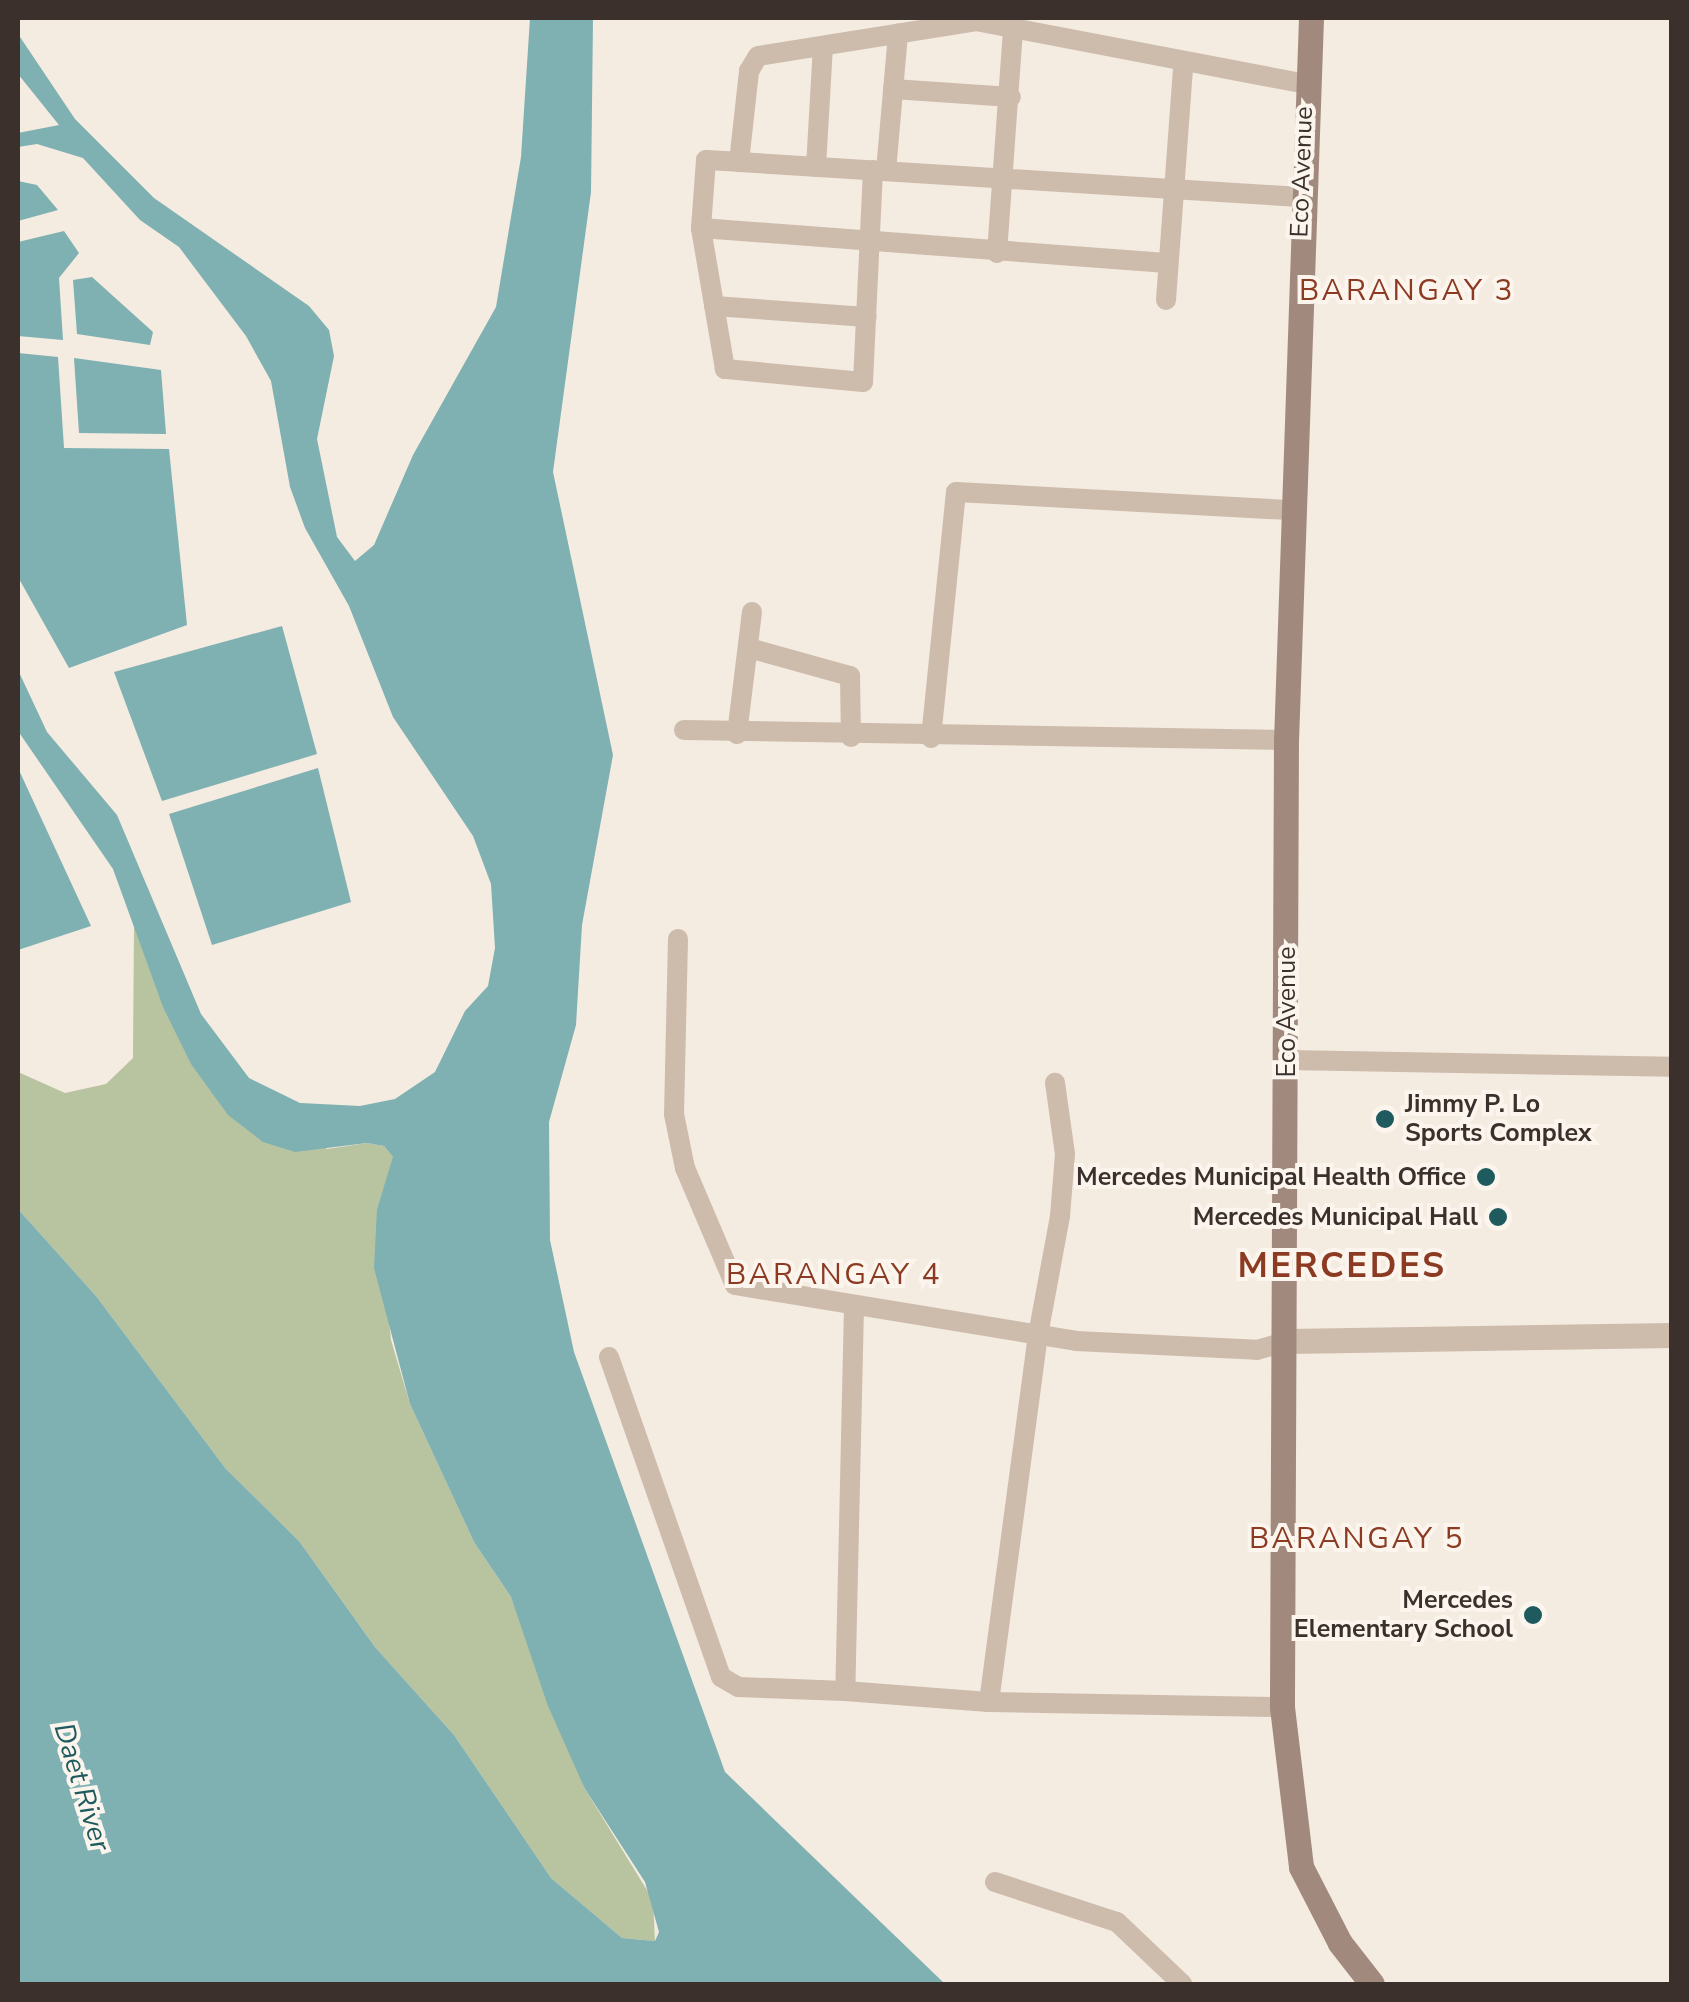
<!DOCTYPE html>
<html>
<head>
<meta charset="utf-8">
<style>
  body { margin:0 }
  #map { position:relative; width:1689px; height:2002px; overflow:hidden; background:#f4ebe1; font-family:"Nunito Sans",sans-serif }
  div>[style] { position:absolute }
  .green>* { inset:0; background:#b8c4a0 }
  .water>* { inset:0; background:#7fb0b2 }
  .minor>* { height:20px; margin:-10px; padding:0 10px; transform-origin:10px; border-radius:10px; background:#cdbbac }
  .tertiary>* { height:25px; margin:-12.5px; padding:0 12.5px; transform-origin:12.5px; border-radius:12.5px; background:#cdbbac }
  .secondary>* { height:25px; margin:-12.5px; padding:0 12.5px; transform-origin:12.5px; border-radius:12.5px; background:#a18a7d }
  .dots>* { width:28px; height:28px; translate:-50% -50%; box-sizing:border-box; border:5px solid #fbf5ee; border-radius:50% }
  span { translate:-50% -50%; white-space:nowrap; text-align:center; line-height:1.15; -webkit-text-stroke:8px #fbf5ee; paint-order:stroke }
  .street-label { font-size:25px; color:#3b302b }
  .poi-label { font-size:25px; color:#3b302b; font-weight:700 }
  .left { translate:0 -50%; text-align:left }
  .right { translate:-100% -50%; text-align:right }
  .water-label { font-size:28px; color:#1f5a5e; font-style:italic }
  .quarter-label { font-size:30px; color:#8c3b22; letter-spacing:2.5px }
  .district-label { font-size:35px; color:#8c3b22; font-weight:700; letter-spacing:2.5px }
  .frame { position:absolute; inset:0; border:20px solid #3b302b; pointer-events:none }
</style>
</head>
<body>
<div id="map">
  <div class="green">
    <i style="clip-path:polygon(134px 925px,163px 1006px,327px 1149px,367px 1143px,384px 1146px,394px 1158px,377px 1209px,391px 1340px,410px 1404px,474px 1542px,511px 1597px,585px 1789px,653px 1900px,655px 1941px,622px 1938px,551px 1878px,454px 1735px,375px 1647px,299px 1541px,226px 1469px,96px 1296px,18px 1209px,18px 1072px,65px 1093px,106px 1084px,133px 1058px)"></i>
  </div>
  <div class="water">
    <i style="clip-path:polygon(530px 18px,593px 18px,591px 192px,553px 472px,613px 755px,582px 925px,576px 1025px,549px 1122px,550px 1240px,574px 1352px,725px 1772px,945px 1984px,18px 1984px,18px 1209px,96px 1296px,226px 1469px,299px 1541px,375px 1647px,454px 1735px,551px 1878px,622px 1938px,655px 1941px,659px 1932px,645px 1882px,585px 1789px,548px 1706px,511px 1597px,474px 1542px,410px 1404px,374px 1268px,377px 1209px,393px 1157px,384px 1146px,367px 1143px,295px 1152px,263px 1142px,228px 1115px,191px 1064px,163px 1007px,113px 869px,18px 731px,18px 670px,47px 732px,117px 815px,201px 1014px,249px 1078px,300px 1103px,360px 1106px,395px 1099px,435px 1072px,465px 1011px,488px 986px,495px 948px,491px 884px,473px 836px,393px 717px,349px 606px,305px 528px,290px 487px,271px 381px,246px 336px,179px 247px,140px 220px,83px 158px,37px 144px,18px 147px,18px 133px,59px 125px,18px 74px,18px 34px,75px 119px,154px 198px,309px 306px,329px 330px,334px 356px,317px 439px,337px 537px,355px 561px,374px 545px,413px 455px,496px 307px,521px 157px)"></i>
    <i style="clip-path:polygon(18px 181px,37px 185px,58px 210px,18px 221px)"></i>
    <i style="clip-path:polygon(64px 231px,79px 253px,59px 278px,63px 340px,18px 336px,18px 242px)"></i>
    <i style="clip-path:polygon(92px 277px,153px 332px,150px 345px,77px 334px,73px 280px)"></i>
    <i style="clip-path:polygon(18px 353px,58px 357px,64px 448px,169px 449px,187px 625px,69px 668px,18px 577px)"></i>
    <i style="clip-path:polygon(74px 358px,161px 370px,166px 434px,79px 433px)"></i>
    <i style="clip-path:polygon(282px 626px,317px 754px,162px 801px,114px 672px)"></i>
    <i style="clip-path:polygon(18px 768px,91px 926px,18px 950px)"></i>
    <i style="clip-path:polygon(318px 768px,351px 902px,212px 945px,169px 814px)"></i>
  </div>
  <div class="minor">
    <i style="left:893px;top:89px;width:118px;rotate:3.9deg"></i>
    <i style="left:739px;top:162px;width:92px;rotate:-83.7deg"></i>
    <i style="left:749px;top:71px;width:17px;rotate:-59deg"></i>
    <i style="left:758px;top:56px;width:221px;rotate:-9.1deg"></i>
    <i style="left:976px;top:21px;width:335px;rotate:10.8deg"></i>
    <i style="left:816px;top:167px;width:121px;rotate:-86.7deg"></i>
    <i style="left:873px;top:170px;width:212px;rotate:92.7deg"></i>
    <i style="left:863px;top:382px;width:139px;rotate:-174.6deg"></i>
    <i style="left:725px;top:369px;width:143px;rotate:-99.7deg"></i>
    <i style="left:701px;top:228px;width:68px;rotate:-85.8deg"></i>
    <i style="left:706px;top:160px;width:33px;rotate:3deg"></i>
    <i style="left:739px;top:162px;width:562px;rotate:3.57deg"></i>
    <i style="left:886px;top:171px;width:138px;rotate:-85deg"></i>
    <i style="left:701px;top:228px;width:467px;rotate:4.3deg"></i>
    <i style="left:997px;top:253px;width:225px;rotate:-85.9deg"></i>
    <i style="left:1166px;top:300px;width:235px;rotate:-85.8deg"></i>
    <i style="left:714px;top:306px;width:153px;rotate:4.1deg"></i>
    <i style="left:749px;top:648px;width:105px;rotate:15.5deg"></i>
    <i style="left:850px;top:676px;width:61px;rotate:89.1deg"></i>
    <i style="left:684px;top:730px;width:602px;rotate:0.95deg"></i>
    <i style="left:737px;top:734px;width:123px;rotate:-83deg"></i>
    <i style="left:931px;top:738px;width:247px;rotate:-84.2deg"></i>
    <i style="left:956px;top:492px;width:335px;rotate:3.1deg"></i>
    <i style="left:678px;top:939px;width:175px;rotate:91.3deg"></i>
    <i style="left:674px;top:1114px;width:55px;rotate:78.5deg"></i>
    <i style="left:685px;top:1168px;width:127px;rotate:66.9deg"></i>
    <i style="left:735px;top:1285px;width:346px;rotate:9.3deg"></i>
    <i style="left:1076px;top:1341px;width:181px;rotate:2.8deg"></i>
    <i style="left:1257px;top:1350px;width:32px;rotate:-16deg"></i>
    <i style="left:1287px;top:1060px;width:385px;rotate:1deg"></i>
    <i style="left:854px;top:1307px;width:384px;rotate:91.3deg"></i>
    <i style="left:845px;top:1691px;width:144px;rotate:4.4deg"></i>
    <i style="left:989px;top:1702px;width:293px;rotate:1deg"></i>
    <i style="left:609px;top:1357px;width:339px;rotate:70.7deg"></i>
    <i style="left:721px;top:1677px;width:20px;rotate:30deg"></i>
    <i style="left:738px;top:1687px;width:107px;rotate:2.1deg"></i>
    <i style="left:989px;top:1702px;width:370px;rotate:-82.4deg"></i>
    <i style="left:1038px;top:1335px;width:121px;rotate:-79.5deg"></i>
    <i style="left:1060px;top:1216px;width:62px;rotate:-85.4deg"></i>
    <i style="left:1065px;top:1154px;width:72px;rotate:-98deg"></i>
    <i style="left:995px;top:1882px;width:128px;rotate:18.2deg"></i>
    <i style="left:1117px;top:1922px;width:90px;rotate:43.6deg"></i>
  </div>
  <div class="tertiary">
    <i style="left:1288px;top:1341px;width:384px;rotate:-0.9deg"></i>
  </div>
  <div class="secondary">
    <i style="left:1311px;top:18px;width:722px;rotate:91.98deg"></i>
    <i style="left:1286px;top:740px;width:967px;rotate:90.24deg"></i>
    <i style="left:1282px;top:1707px;width:161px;rotate:83.2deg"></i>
    <i style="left:1301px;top:1867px;width:85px;rotate:62.8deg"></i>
    <i style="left:1340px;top:1943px;width:52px;rotate:52deg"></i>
  </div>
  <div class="dots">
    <i style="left:1385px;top:1119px;background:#1f5a5e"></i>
    <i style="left:1486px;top:1177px;background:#1f5a5e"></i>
    <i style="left:1498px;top:1217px;background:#1f5a5e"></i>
    <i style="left:1533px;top:1615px;background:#1f5a5e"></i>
  </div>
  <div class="street-label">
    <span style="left:1302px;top:172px;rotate:-88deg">Eco Avenue</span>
    <span style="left:1287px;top:1012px;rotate:-90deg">Eco Avenue</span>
  </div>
  <div class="poi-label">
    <span class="left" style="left:1405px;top:1119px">Jimmy P. Lo<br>Sports Complex</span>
    <span class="right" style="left:1466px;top:1177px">Mercedes Municipal Health Office</span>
    <span class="right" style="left:1478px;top:1217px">Mercedes Municipal Hall</span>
    <span class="right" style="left:1513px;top:1615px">Mercedes<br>Elementary School</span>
  </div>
  <div class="water-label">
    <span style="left:82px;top:1787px;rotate:73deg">Daet River</span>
  </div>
  <div class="quarter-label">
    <span style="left:1407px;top:291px">BARANGAY 3</span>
    <span style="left:834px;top:1275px">BARANGAY 4</span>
    <span style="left:1357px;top:1539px">BARANGAY 5</span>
  </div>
  <div class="district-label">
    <span style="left:1342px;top:1266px">MERCEDES</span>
  </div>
  <div class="frame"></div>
</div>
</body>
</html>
